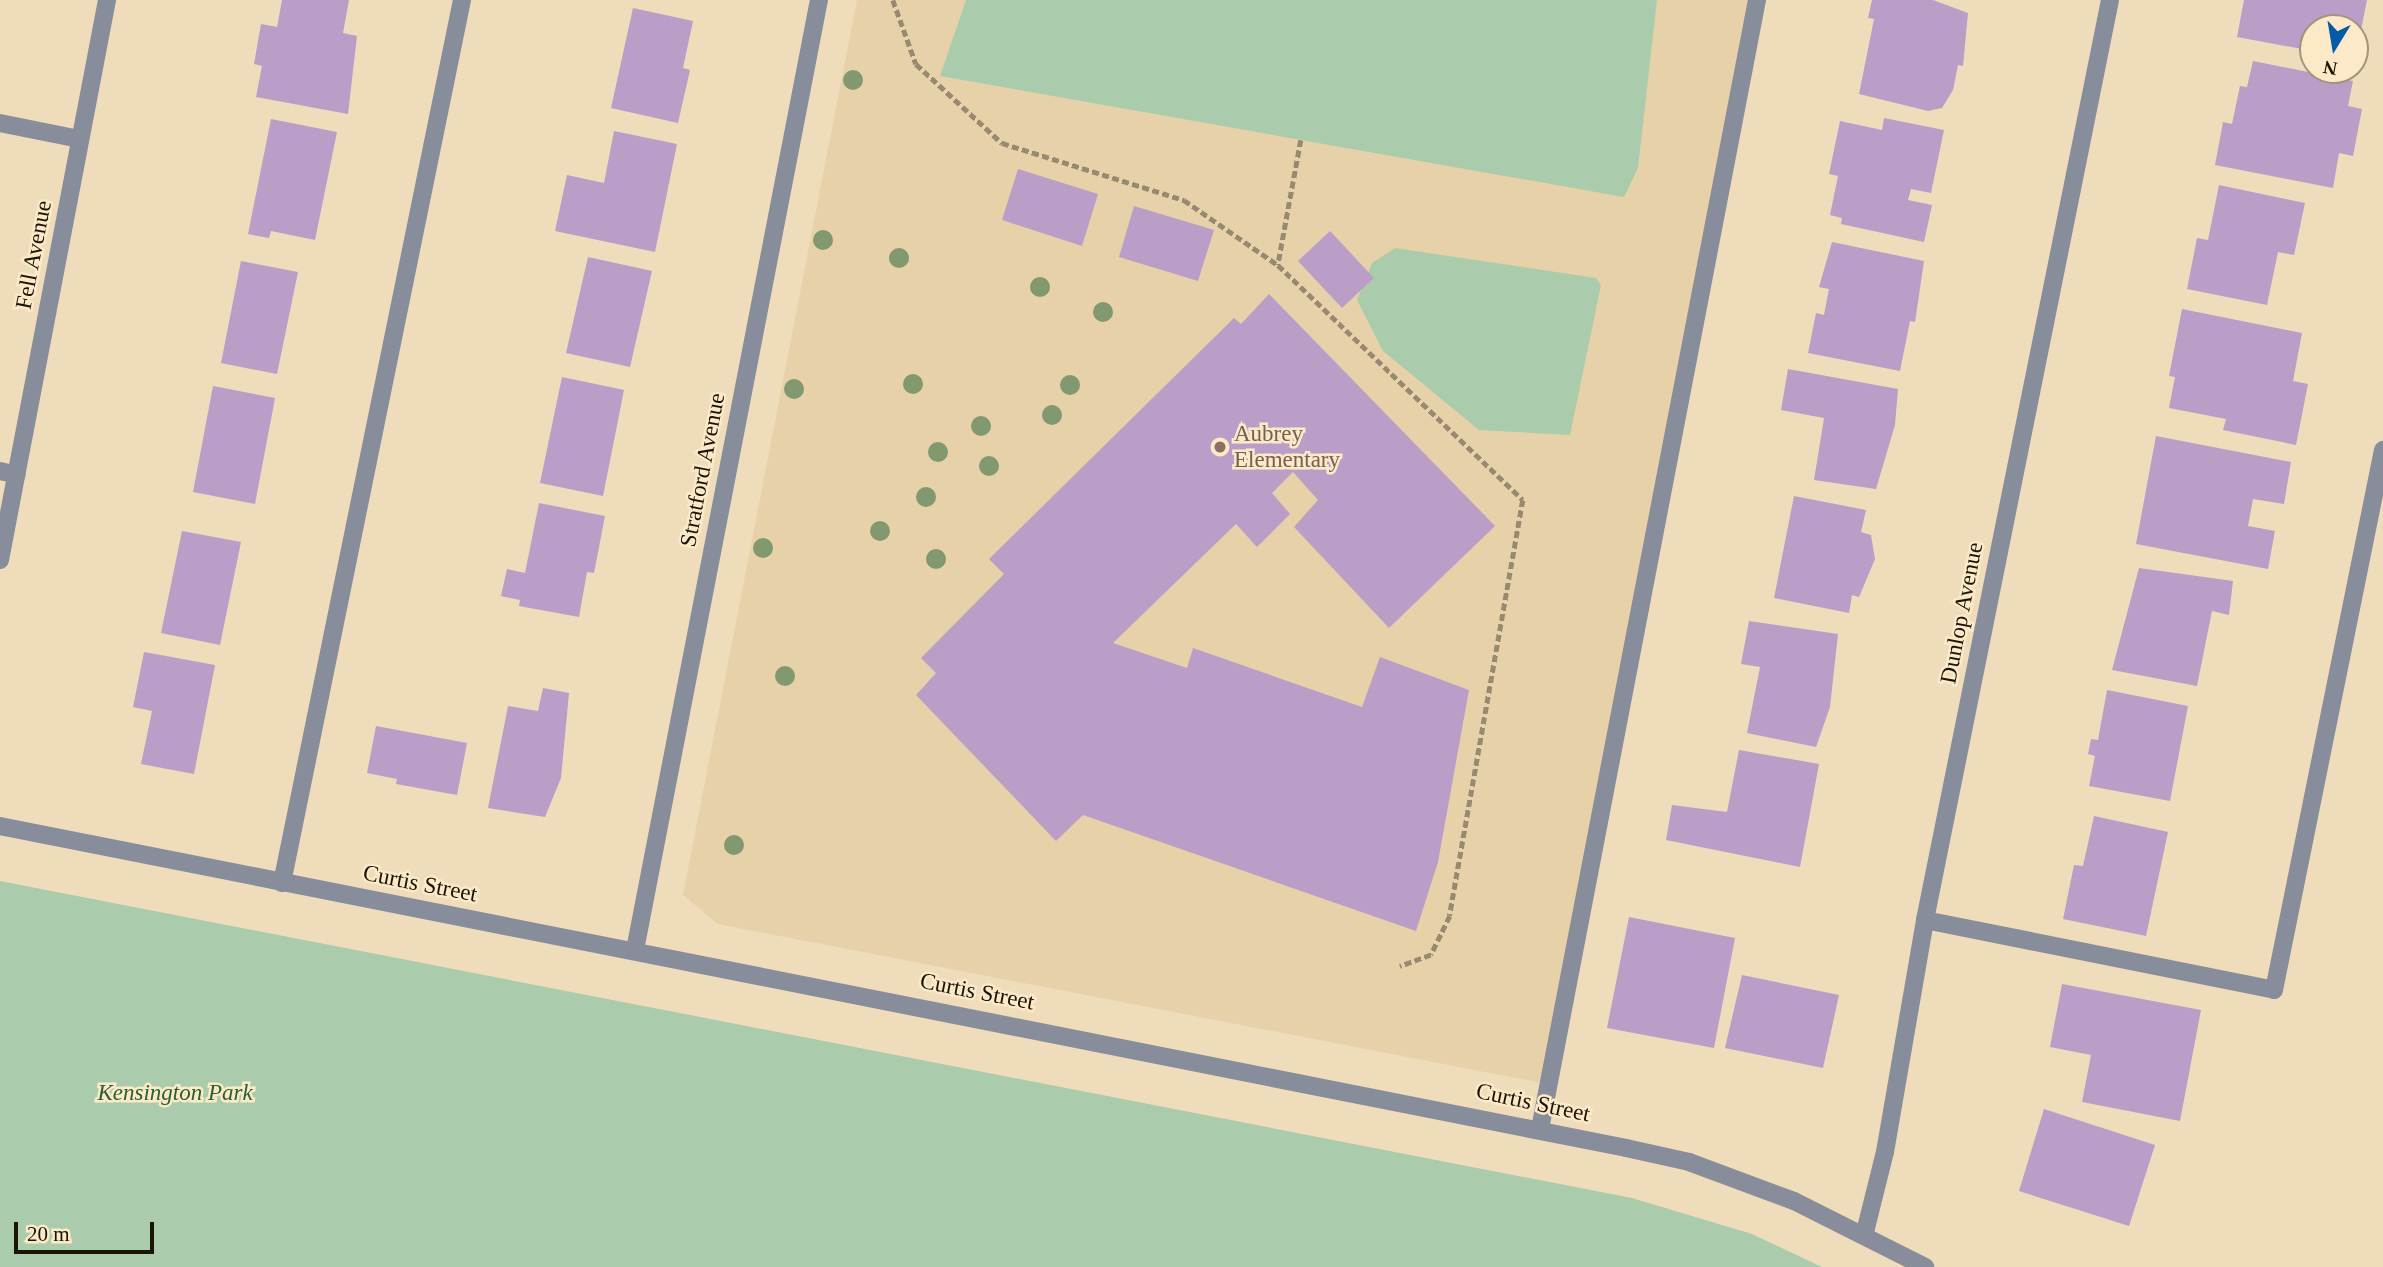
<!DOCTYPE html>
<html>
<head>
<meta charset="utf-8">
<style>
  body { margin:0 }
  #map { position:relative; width:2383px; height:1267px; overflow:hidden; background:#efdcba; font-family:"Times New Roman",serif }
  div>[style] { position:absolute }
  .built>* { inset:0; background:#e7d1a8 }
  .green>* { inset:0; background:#aaccac }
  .building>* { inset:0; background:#ba9ec8 }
  .path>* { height:4.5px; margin-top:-2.25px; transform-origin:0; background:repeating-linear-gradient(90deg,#978a70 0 7px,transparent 0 10.5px) }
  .service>* { height:18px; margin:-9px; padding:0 9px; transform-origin:9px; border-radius:9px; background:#878d9b }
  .minor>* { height:18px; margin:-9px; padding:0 9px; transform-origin:9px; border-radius:9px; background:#878d9b }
  .tertiary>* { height:18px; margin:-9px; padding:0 9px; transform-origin:9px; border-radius:9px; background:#878d9b }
  .trees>* { width:20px; height:20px; margin:-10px; border-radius:50%; background:#82986f }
  .dots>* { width:19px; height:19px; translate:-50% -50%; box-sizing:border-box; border:4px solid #fce9c7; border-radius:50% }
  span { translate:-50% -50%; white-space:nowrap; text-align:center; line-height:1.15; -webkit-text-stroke:5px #fce9c7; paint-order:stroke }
  .street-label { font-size:23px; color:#1a1407 }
  .education-label { font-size:23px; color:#785e54 }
  .left { translate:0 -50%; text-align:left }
  .park-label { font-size:23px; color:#296131; font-style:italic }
  .north { position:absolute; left:2299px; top:14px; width:70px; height:70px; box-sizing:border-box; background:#fce9c7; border:2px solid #a2947a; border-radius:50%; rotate:191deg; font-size:19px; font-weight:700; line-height:28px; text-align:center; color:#1a1407 }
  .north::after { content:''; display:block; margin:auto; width:24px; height:32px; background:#0659a7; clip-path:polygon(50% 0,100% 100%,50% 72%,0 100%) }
  .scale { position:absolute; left:14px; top:1222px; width:140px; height:32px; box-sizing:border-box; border:4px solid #1a1407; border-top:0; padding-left:9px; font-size:21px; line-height:24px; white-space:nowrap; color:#1a1407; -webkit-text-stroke:5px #fce9c7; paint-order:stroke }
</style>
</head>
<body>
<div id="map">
  <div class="built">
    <i style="clip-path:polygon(857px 0,1757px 0,1547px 1084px,718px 924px,683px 895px)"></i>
  </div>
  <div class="green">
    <i style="clip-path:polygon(966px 0,1657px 0,1638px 168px,1624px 197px,940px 76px)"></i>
    <i style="clip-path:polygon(1395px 248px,1596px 278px,1601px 285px,1570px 435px,1479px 430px,1383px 351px,1357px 300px,1372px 263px)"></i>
    <i style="clip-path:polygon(0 881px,1632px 1198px,1752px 1234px,1822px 1267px,0 1267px)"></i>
  </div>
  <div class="building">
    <i style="clip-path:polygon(282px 0,349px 0,343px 33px,357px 36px,348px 114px,256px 97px,262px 66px,254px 64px,261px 24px,277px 27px)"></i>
    <i style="clip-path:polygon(1872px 0,1933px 0,1968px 13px,1963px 66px,1958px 65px,1953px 90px,1942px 108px,1928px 111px,1859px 94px,1874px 19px,1868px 18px)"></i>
    <i style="clip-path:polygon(2244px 0,2367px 0,2356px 55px,2355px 28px,2313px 28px,2313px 51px,2237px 37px)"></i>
    <i style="clip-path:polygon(633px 8px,693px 21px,683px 68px,690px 70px,678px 123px,611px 108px)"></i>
    <i style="clip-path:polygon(2253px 61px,2353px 81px,2348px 106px,2362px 109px,2353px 156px,2339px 153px,2333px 188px,2215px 165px,2223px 122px,2232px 124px,2240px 86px,2247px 87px)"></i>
    <i style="clip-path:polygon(1884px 118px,1944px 130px,1931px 193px,1911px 189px,1908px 200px,1932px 205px,1924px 242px,1841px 224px,1842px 218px,1830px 215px,1838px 176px,1829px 174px,1840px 121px,1882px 130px)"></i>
    <i style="clip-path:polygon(271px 119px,337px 132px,315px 240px,271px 231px,269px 238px,248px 234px)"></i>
    <i style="clip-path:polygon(614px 131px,677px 144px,655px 252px,555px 231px,567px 175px,604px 183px)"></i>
    <i style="clip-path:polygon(1018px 169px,1098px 194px,1082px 246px,1002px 220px)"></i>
    <i style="clip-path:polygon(2219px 185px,2305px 203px,2294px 255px,2278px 252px,2267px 305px,2187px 289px,2197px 238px,2208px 240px)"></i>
    <i style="clip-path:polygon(1134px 206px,1214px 230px,1198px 281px,1119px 257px)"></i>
    <i style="clip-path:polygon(1330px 231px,1374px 278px,1342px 308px,1298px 261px)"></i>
    <i style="clip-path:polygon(1832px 242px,1924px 261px,1915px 322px,1910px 321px,1900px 371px,1808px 353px,1816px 313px,1824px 315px,1829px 289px,1819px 287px)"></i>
    <i style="clip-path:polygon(588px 257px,652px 271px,630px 367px,566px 353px)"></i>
    <i style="clip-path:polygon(241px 261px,298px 272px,277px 374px,221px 363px)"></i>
    <i style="clip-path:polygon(1269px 294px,1495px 526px,1389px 628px,1294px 527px,1318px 500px,1293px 472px,1272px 493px,1290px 514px,1257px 547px,1236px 524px,1113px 643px,1187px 668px,1193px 648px,1362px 707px,1380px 657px,1469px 690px,1438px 862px,1416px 931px,1083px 815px,1056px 841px,916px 695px,936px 673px,921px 658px,1004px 574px,989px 559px,1234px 318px,1241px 324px)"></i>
    <i style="clip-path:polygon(2182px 309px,2302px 333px,2293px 381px,2308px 384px,2296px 445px,2223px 430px,2226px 419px,2169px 408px,2175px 377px,2169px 376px)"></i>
    <i style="clip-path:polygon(1788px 369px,1898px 389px,1895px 425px,1876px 489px,1814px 480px,1824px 418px,1781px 410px)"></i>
    <i style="clip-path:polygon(562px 377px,624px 390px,603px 496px,540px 483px)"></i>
    <i style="clip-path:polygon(213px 386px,275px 398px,255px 504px,193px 492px)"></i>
    <i style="clip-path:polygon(2156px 436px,2291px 462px,2284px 504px,2253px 499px,2248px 526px,2275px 531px,2268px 569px,2136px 544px)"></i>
    <i style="clip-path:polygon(1794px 496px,1866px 510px,1861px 532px,1871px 535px,1875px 559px,1859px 597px,1852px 595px,1849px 613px,1774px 598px)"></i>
    <i style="clip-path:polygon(539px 503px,605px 516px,594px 573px,587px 572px,579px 617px,519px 606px,520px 600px,501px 596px,507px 569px,525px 573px)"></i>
    <i style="clip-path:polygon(182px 531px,241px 542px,220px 645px,161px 633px)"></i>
    <i style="clip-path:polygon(2139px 568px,2233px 581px,2229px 615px,2212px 611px,2197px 686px,2112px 670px)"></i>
    <i style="clip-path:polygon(1749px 621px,1838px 634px,1830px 707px,1816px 747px,1747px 733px,1760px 667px,1741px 664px)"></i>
    <i style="clip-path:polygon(144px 652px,215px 665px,194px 774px,141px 764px,152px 711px,133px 707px)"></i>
    <i style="clip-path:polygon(543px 688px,569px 693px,561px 778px,545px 817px,488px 808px,508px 706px,538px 711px)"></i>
    <i style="clip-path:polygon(2107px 690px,2188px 706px,2170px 801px,2089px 786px,2095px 756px,2088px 754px,2091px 739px,2098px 740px)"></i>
    <i style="clip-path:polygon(376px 726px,467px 743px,457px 795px,396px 784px,397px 779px,367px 773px)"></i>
    <i style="clip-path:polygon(1739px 750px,1819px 764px,1800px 867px,1666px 840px,1672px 805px,1727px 812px)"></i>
    <i style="clip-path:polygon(2094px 816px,2168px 832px,2146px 936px,2063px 919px,2074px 865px,2083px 866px)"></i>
    <i style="clip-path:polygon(1629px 917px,1735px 938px,1714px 1048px,1607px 1028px)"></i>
    <i style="clip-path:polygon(1742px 975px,1839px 995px,1823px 1068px,1725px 1048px)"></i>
    <i style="clip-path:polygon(2062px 984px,2201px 1010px,2180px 1121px,2082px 1102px,2091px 1055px,2050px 1047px)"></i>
    <i style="clip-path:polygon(2044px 1109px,2155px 1145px,2129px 1226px,2019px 1191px)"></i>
  </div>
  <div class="path">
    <i style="left:893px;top:0;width:68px;rotate:70.2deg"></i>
    <i style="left:916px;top:64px;width:117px;rotate:42.6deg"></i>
    <i style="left:1002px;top:143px;width:191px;rotate:17.4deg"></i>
    <i style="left:1184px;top:200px;width:114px;rotate:34.7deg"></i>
    <i style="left:1301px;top:140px;width:127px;rotate:100.4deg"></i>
    <i style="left:1278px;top:265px;width:339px;rotate:43.8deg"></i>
    <i style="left:1523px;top:500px;width:422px;rotate:100deg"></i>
    <i style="left:1450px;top:916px;width:43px;rotate:116deg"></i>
    <i style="left:1431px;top:955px;width:33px;rotate:160deg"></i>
  </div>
  <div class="service">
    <i style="left:0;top:471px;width:17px;rotate:13deg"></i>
    <i style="left:282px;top:883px;width:901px;rotate:-78.48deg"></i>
    <i style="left:1925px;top:920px;width:356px;rotate:11.3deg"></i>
    <i style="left:2274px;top:990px;width:551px;rotate:-78.59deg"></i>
    <i style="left:1540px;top:1129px;width:1150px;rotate:-79.12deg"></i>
  </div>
  <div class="minor">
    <i style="left:0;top:123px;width:81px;rotate:11.4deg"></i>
    <i style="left:0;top:560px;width:570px;rotate:-79.18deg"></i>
    <i style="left:635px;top:950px;width:968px;rotate:-79.04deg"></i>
    <i style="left:1864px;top:1236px;width:87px;rotate:-76deg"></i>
    <i style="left:1885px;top:1152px;width:235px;rotate:-80.2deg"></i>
    <i style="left:1925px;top:920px;width:938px;rotate:-78.63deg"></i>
  </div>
  <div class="tertiary">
    <i style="left:0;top:826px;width:1658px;rotate:11.2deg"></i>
    <i style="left:1626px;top:1148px;width:65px;rotate:12.5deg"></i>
    <i style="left:1689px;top:1162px;width:112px;rotate:20.4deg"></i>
    <i style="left:1794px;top:1201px;width:147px;rotate:26.7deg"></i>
  </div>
  <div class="trees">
    <i style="left:853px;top:80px"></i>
    <i style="left:823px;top:240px"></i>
    <i style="left:899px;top:258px"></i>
    <i style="left:1040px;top:287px"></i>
    <i style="left:1103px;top:312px"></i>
    <i style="left:913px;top:384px"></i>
    <i style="left:1070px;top:385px"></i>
    <i style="left:794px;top:389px"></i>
    <i style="left:1052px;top:415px"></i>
    <i style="left:981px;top:426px"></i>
    <i style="left:938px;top:452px"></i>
    <i style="left:989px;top:466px"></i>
    <i style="left:926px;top:497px"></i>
    <i style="left:880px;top:531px"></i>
    <i style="left:763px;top:548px"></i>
    <i style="left:936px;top:559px"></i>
    <i style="left:785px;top:676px"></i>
    <i style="left:734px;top:845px"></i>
  </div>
  <div class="dots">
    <i style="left:1220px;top:447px;background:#8d6e63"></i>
  </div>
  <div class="street-label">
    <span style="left:34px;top:255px;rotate:-79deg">Fell Avenue</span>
    <span style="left:703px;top:470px;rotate:-79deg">Stratford Avenue</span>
    <span style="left:1962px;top:613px;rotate:-79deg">Dunlop Avenue</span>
    <span style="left:420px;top:884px;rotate:11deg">Curtis Street</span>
    <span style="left:977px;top:992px;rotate:11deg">Curtis Street</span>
    <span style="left:1533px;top:1103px;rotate:12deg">Curtis Street</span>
  </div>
  <div class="education-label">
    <span class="left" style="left:1234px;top:447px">Aubrey<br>Elementary</span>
  </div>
  <div class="park-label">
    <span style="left:175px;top:1093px">Kensington Park</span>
  </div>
  <div class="north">N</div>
  <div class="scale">20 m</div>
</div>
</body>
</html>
